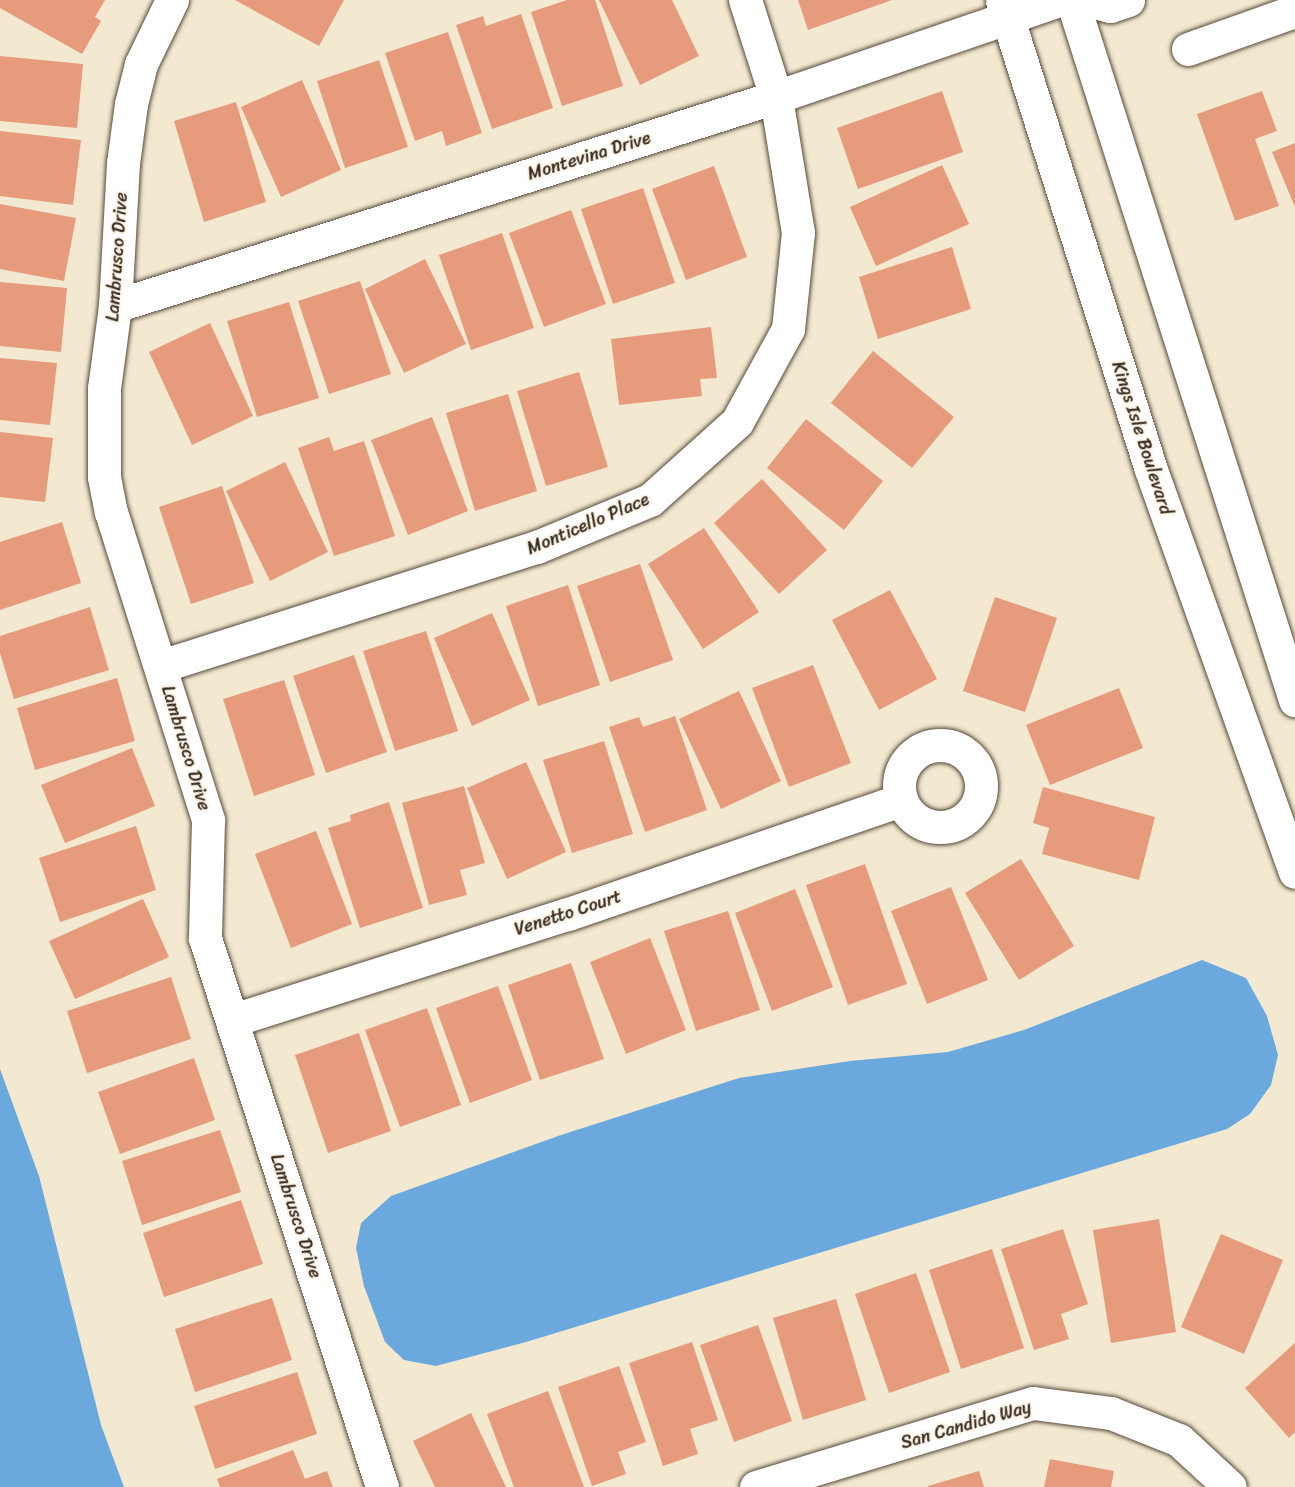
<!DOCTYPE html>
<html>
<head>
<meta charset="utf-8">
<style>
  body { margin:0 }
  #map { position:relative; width:1295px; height:1487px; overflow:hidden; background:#f2e9d0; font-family:Sriracha,sans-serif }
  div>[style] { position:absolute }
  .water>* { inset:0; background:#6ba8dd }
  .building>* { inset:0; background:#e59b7c }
  .roads { filter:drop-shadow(0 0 2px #564739) drop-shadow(0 0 2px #564739) }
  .minor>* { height:33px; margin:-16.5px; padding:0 16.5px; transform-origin:16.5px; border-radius:16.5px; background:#fff }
  .minor>.ring { margin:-16.5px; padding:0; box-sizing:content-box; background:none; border:33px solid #fff; border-radius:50% }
  span { translate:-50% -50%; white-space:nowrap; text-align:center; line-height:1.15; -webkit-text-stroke:4.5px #fbf7ec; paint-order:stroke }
  .street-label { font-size:18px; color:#3b2a1e }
</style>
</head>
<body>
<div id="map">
  <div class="water">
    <i style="clip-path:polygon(1202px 960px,1246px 978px,1267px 1016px,1278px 1055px,1271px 1085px,1250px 1114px,1227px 1129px,526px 1342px,436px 1366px,404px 1360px,385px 1342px,364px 1286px,356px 1248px,361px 1223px,391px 1196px,561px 1135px,739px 1078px,850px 1061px,948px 1052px,1024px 1030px)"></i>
    <i style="clip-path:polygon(0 1069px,39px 1176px,101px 1425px,124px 1487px,0 1487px)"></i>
  </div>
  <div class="building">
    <i style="clip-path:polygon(0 0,105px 0,95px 17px,101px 21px,82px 54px,0 8px)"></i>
    <i style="clip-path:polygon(235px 0,344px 0,319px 46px)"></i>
    <i style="clip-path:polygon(567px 0,595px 0,623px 86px,562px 106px,531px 12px)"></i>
    <i style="clip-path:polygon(599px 0,672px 0,699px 56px,640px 85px)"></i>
    <i style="clip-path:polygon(798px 0,892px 0,808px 30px)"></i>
    <i style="clip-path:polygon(521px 14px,553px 108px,492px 129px,456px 25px,483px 16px,486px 26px)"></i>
    <i style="clip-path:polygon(448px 32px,482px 133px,446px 146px,442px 131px,415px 141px,385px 53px)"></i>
    <i style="clip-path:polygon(0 56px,83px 64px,77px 128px,0 121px)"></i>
    <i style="clip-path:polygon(379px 60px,408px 147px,345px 168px,317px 81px)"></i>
    <i style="clip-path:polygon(302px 80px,341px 170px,281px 197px,241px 107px)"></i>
    <i style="clip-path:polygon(942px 91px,963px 152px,858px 189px,837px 128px)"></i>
    <i style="clip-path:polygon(1262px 91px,1277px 131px,1255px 139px,1279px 206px,1235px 221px,1197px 114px)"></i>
    <i style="clip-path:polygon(236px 102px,266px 202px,204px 222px,174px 121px)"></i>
    <i style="clip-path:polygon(0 131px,81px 140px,73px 205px,0 196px)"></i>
    <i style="clip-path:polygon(1295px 143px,1295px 207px,1272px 152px)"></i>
    <i style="clip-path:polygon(942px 165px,969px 224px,876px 266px,850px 207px)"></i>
    <i style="clip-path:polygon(714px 166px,747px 257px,686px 280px,652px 189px)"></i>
    <i style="clip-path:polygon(643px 188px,675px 283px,613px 304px,581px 209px)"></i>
    <i style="clip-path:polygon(0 204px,76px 218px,64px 281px,0 269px)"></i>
    <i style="clip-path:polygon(571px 210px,606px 304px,544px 327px,509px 233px)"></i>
    <i style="clip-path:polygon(502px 233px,534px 328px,471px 350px,439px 255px)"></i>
    <i style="clip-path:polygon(952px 247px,971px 309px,878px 339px,859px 277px)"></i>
    <i style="clip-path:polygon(425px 259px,466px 344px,404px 373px,365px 289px)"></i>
    <i style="clip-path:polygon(360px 281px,391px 374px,329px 394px,298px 301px)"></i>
    <i style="clip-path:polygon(0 282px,67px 288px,61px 352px,0 346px)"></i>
    <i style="clip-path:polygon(289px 302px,319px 398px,257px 417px,227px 321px)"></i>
    <i style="clip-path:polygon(210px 323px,253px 416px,192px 445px,149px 352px)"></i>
    <i style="clip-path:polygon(711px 327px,717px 378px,700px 379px,702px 396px,619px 405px,611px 339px)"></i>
    <i style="clip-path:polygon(873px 351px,954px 417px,912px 468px,831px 403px)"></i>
    <i style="clip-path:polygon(0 358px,57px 363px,50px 425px,0 420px)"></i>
    <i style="clip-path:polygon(579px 372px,608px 467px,546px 486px,517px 391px)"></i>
    <i style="clip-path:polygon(508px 394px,537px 491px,475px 511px,446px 413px)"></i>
    <i style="clip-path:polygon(432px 417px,468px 511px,408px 535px,371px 440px)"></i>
    <i style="clip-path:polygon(806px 419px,883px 481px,844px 530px,767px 468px)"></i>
    <i style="clip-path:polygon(0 432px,53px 438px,45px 502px,0 497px)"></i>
    <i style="clip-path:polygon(329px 437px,334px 451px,364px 441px,395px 536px,334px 556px,298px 448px)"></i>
    <i style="clip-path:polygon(285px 462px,328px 552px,270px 581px,226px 491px)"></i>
    <i style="clip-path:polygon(762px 479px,827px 550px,779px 594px,714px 523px)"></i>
    <i style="clip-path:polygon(222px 486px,254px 583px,191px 604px,159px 507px)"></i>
    <i style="clip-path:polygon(62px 522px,81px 583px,0 610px,0 542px)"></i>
    <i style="clip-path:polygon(704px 528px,759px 612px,703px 649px,648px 564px)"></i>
    <i style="clip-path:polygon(640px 564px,673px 660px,610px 682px,577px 586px)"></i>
    <i style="clip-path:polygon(568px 585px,600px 685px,538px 706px,506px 606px)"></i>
    <i style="clip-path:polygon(890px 590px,937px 679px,879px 710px,832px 620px)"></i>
    <i style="clip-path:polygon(995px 597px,1057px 618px,1025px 712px,963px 691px)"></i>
    <i style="clip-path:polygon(90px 607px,109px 670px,14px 699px,0 653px,0 636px)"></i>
    <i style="clip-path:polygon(492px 613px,530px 700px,472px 726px,434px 638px)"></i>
    <i style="clip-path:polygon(426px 631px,458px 731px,395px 751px,363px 651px)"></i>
    <i style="clip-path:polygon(354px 655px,387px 752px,326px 773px,293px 676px)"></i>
    <i style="clip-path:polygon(813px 665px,851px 763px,789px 787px,752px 688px)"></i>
    <i style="clip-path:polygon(117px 678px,135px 741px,35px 770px,17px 708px)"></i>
    <i style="clip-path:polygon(284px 680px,315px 775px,254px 796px,223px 699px)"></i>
    <i style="clip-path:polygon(1119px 688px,1143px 748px,1050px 785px,1026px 725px)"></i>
    <i style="clip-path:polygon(739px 691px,781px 781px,721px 809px,679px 719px)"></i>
    <i style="clip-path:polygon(675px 716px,707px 810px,645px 832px,609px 727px,639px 717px,643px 727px)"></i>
    <i style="clip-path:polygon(604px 741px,633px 834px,572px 853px,543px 760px)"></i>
    <i style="clip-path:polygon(132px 748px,155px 806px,65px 843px,41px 785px)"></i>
    <i style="clip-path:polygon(526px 762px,566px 852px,507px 879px,467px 788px)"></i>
    <i style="clip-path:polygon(464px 786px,485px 863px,460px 870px,467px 895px,429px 905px,402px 803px)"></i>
    <i style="clip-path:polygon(1043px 787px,1155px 817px,1139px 880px,1042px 854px,1049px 828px,1033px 823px)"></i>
    <i style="clip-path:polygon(389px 802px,423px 908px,360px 928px,328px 828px,351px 821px,350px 815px)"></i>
    <i style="clip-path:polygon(136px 826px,156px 890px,60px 922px,39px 858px)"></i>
    <i style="clip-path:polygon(316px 831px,352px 924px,291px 948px,255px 854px)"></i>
    <i style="clip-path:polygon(1021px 859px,1074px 946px,1019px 980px,965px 893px)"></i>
    <i style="clip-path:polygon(865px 864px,907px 984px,848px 1005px,806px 885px)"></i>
    <i style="clip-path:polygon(951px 887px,988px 980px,927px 1004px,891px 911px)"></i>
    <i style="clip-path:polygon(795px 889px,833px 987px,772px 1011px,735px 913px)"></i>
    <i style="clip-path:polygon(143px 899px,169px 957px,75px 999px,49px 941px)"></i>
    <i style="clip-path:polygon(728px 911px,760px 1010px,696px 1031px,664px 931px)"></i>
    <i style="clip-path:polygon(650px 938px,686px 1030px,626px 1054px,590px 962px)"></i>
    <i style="clip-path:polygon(571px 963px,604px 1059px,540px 1080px,508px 985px)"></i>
    <i style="clip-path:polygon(171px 977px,191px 1039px,87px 1073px,67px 1011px)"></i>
    <i style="clip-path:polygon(498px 986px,532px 1080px,470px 1103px,436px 1008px)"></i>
    <i style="clip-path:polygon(427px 1008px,461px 1105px,400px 1127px,365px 1030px)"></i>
    <i style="clip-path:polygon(359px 1033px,391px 1131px,328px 1153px,295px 1055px)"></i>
    <i style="clip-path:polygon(194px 1058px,215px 1120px,120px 1154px,98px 1092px)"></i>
    <i style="clip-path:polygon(220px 1130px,241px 1192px,142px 1225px,122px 1161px)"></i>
    <i style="clip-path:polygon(241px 1200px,263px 1264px,164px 1297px,143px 1233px)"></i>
    <i style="clip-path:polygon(1159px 1219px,1176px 1332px,1111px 1343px,1093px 1230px)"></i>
    <i style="clip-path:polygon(1063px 1229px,1088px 1304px,1061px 1314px,1069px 1339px,1034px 1350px,1001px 1249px)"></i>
    <i style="clip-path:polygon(1221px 1234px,1283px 1260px,1244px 1354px,1181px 1327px)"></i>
    <i style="clip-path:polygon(992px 1249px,1024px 1348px,961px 1369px,929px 1270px)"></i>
    <i style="clip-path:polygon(916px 1273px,950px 1372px,889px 1393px,855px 1294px)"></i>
    <i style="clip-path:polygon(272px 1298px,292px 1360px,195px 1392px,175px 1329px)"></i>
    <i style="clip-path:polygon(836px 1299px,866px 1400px,803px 1420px,773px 1318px)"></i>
    <i style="clip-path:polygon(758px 1325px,792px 1421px,734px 1442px,700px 1345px)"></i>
    <i style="clip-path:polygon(692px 1342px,718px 1420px,690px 1429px,698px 1454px,663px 1466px,629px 1363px)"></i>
    <i style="clip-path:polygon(1295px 1343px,1295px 1432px,1289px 1438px,1245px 1388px)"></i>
    <i style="clip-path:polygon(619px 1366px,646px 1442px,618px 1452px,626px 1474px,592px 1486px,558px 1387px)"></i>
    <i style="clip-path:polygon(297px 1372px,317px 1434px,215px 1469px,194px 1406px)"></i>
    <i style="clip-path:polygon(548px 1391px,584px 1487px,514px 1487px,487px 1414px)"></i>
    <i style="clip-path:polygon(471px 1413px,506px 1487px,435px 1487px,413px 1441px)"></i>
    <i style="clip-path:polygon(293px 1450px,305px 1479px,327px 1471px,333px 1487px,220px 1487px,217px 1479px)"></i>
    <i style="clip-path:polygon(1050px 1459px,1114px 1471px,1111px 1487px,1044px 1487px)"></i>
    <i style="clip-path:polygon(979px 1471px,984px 1487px,928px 1487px,928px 1486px)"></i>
  </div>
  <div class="roads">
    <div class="minor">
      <i style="left:172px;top:0;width:71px;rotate:115.8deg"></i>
      <i style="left:141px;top:64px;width:41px;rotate:104deg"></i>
      <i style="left:131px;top:104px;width:60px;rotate:97.7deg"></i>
      <i style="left:123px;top:163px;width:143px;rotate:93.2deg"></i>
      <i style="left:115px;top:306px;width:83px;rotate:97.6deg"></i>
      <i style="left:104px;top:388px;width:89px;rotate:90deg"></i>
      <i style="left:104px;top:477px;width:36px;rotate:79deg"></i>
      <i style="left:111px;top:512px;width:323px;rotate:72.5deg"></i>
      <i style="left:208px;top:820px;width:118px;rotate:91.5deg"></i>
      <i style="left:205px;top:938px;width:577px;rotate:72.13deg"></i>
      <i style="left:1002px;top:0;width:490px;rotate:72.4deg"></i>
      <i style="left:1150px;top:467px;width:430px;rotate:70.3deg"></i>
      <i style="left:1072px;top:0;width:735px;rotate:72.33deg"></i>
      <i style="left:1086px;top:0;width:25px;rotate:14deg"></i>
      <i style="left:1110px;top:6px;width:19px;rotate:-18deg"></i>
      <i style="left:1188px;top:49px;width:114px;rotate:-19.6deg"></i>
      <i style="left:115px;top:306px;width:693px;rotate:-17.55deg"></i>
      <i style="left:776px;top:97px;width:300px;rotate:-18.9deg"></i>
      <i style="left:161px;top:666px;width:394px;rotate:-17.6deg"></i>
      <i style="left:537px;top:547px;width:122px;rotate:-22.6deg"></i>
      <i style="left:650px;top:500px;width:117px;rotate:-41.9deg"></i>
      <i style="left:737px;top:422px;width:106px;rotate:-61.3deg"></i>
      <i style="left:788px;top:329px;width:97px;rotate:-84.1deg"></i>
      <i style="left:798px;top:233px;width:138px;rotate:-99.2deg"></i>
      <i style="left:776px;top:97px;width:102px;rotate:-107.7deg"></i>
      <i class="ring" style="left:899px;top:745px;width:49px;height:49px"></i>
      <i style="left:233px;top:1020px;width:351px;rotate:-17.6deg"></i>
      <i style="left:568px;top:914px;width:352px;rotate:-18.9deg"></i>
      <i style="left:756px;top:1487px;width:289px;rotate:-16.9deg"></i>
      <i style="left:1033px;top:1403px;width:79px;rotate:7.3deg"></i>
      <i style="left:1111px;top:1413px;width:73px;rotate:21.7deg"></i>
      <i style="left:1179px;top:1440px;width:69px;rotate:42.7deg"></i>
    </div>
  </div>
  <div class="street-label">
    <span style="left:589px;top:156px;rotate:-17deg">Montevina Drive</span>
    <span style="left:117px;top:257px;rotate:-86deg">Lambrusco Drive</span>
    <span style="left:1142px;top:438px;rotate:72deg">Kings Isle Boulevard</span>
    <span style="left:588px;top:524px;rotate:-23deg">Monticello Place</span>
    <span style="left:186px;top:748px;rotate:73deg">Lambrusco Drive</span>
    <span style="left:568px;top:913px;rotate:-18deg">Venetto Court</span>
    <span style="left:296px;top:1216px;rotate:72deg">Lambrusco Drive</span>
    <span style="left:966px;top:1425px;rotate:-16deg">San Candido Way</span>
  </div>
</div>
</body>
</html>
